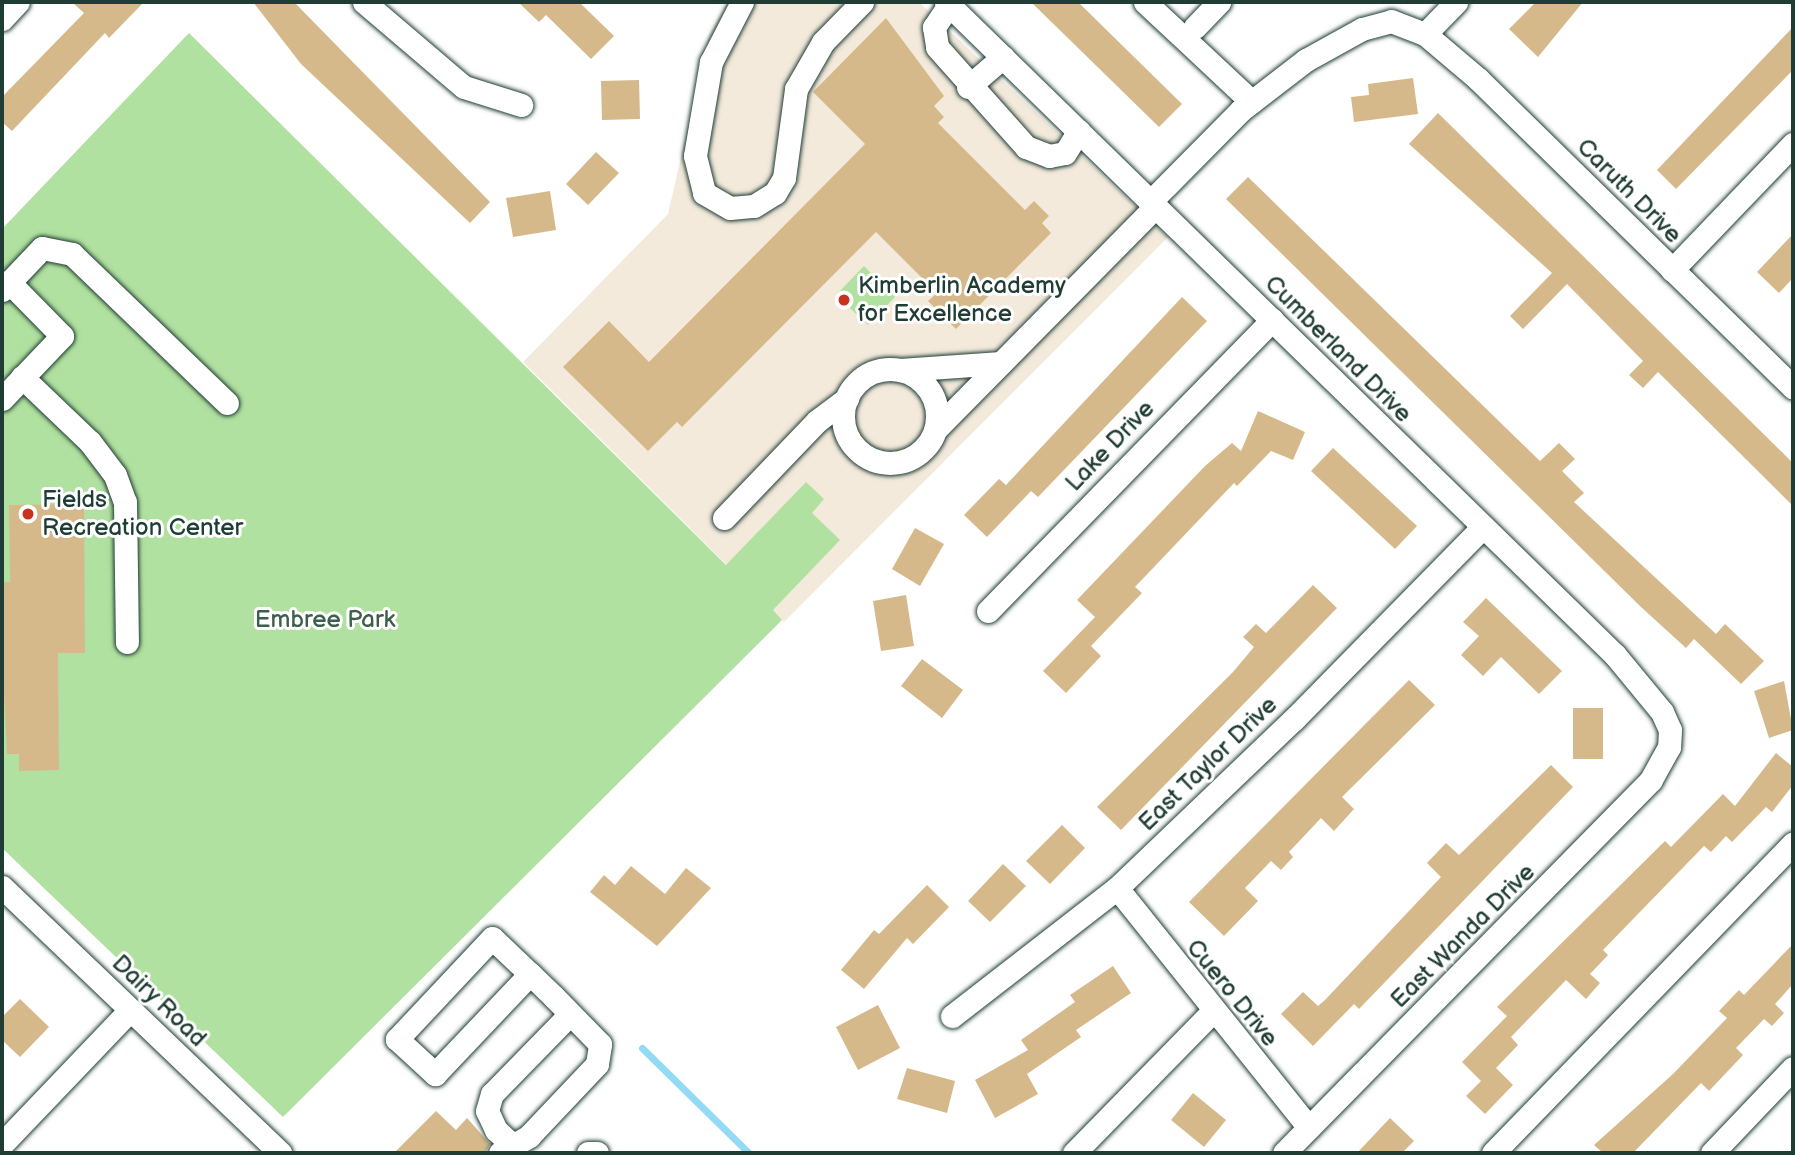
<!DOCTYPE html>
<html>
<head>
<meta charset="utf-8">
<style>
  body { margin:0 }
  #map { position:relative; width:1795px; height:1155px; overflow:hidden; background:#fff; font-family:"Balsamiq Sans",sans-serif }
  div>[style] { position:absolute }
  .built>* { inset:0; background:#f3eadc }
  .green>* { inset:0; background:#b1e1a0 }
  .stream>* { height:7px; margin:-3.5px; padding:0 3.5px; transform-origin:3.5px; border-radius:3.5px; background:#93dbf5 }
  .building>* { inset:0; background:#d6b98b }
  .roads { filter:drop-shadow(0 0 2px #1f3d34) drop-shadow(0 0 2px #1f3d34) }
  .minor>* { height:23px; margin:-11.5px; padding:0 11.5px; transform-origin:11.5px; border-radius:11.5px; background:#fff }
  .minor>.ring { margin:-11.5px; padding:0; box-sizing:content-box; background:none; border:23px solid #fff; border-radius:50% }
  .dots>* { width:19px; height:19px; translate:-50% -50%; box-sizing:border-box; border:4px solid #fff; border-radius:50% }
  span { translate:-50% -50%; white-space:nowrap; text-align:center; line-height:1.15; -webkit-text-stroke:6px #fff; paint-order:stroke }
  .street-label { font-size:24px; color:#1f3d34 }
  .poi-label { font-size:24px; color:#1f3d34 }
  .left { translate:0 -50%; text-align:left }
  .park-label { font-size:24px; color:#3c5e4a }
  .frame { position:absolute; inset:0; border:4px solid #1f3d34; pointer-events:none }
</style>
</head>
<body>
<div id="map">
  <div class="built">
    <i style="clip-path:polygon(728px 2px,919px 2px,1168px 237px,784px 622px,523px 362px,668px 214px,709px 35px)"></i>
  </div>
  <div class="green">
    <i style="clip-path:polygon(189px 33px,726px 565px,806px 482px,824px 499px,812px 513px,840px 540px,773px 610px,782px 620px,283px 1117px,2px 848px,2px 229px)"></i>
    <i style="clip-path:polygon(864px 266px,895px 297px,868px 325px,836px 295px)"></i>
  </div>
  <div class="stream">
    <i style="left:642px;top:1048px;width:150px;rotate:44.5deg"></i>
  </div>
  <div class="building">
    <i style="clip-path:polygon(72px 2px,144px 2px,109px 38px,105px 33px,12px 131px,2px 122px,2px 97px,84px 13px)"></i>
    <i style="clip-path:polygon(253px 2px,294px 2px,490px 202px,470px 223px,301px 64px)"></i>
    <i style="clip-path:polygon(518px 2px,579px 2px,614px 36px,591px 59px,546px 15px,539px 22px)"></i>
    <i style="clip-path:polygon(1031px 2px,1078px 2px,1182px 104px,1159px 127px)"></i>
    <i style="clip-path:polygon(1536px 2px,1583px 2px,1538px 57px,1509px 29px)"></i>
    <i style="clip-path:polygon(886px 18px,944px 96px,934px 106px,944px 117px,938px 123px,1025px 210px,1034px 201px,1049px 216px,1042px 223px,1051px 233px,956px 329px,928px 301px,937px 293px,876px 232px,682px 427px,677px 422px,648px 451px,563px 367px,609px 321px,649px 362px,865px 144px,813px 92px)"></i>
    <i style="clip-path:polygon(1793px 27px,1793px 70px,1676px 189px,1657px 170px)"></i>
    <i style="clip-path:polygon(1413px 78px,1418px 114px,1354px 122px,1351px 97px,1369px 95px,1368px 84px)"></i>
    <i style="clip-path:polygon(639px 80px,640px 119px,602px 120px,601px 81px)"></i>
    <i style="clip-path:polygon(1438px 113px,1793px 463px,1793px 506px,1658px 372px,1643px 388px,1629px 375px,1643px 361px,1567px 284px,1523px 329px,1510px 316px,1552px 273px,1409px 144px)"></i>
    <i style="clip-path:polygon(596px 152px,619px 173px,588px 205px,566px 184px)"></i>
    <i style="clip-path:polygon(1248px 177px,1540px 461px,1559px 443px,1575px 459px,1562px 471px,1584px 493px,1574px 502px,1716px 634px,1725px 624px,1764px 661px,1741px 684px,1694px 639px,1686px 648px,1641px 607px,1226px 199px)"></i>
    <i style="clip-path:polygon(550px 191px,556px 230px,513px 237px,506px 198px)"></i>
    <i style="clip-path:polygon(1793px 234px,1793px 278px,1779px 293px,1757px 272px)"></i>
    <i style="clip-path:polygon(1182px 297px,1207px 321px,1038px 497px,1031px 491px,987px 537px,964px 515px,999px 479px,1006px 485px)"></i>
    <i style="clip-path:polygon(1258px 411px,1305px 432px,1293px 460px,1271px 451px,1237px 486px,1234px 483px,1135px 587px,1142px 593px,1091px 646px,1101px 656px,1066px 693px,1043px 671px,1095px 617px,1077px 600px,1205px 466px,1232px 443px,1241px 451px)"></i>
    <i style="clip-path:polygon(1333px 448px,1417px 526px,1395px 549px,1311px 471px)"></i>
    <i style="clip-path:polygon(84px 504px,85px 653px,58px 653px,59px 770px,19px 771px,19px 754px,7px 754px,2px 654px,2px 582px,10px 582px,9px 505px)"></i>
    <i style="clip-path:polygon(915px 528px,944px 544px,920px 586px,892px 569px)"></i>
    <i style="clip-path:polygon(1313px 585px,1337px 608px,1121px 830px,1097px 807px,1233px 672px,1254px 647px,1243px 637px,1256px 624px,1266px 633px)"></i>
    <i style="clip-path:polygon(906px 595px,914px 646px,881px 651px,873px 601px)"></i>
    <i style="clip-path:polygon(1486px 598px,1562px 671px,1539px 694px,1501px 657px,1483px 676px,1461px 655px,1479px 636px,1463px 622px)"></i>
    <i style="clip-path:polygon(922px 659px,963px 690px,942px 718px,901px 686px)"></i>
    <i style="clip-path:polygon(1409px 680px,1435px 705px,1342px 797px,1354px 809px,1334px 831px,1321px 818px,1289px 852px,1293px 857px,1281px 870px,1271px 861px,1245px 888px,1258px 901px,1224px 936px,1189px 902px)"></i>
    <i style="clip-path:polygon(1784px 681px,1793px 730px,1769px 738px,1754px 691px)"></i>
    <i style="clip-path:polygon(1573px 708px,1603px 708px,1603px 759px,1573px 759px)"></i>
    <i style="clip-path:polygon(1776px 753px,1793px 767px,1793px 785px,1772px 812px,1766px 807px,1732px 842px,1726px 836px,1711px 852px,1704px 846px,1603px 950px,1608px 955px,1590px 974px,1600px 983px,1586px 999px,1566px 980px,1511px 1037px,1518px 1045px,1496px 1068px,1513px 1085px,1485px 1114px,1466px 1096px,1481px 1081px,1462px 1062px,1507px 1016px,1497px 1007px,1665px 841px,1671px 847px,1723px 794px,1735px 806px)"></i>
    <i style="clip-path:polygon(1551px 765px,1573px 787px,1359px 1009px,1354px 1004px,1313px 1046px,1281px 1014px,1303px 992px,1318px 1006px,1325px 1000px,1441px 877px,1427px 863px,1446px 843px,1459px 855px)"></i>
    <i style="clip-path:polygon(1062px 825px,1085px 848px,1050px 884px,1026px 861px)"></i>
    <i style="clip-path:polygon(1003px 864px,1026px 886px,990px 922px,968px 901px)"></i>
    <i style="clip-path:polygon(631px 866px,665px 894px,686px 868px,711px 888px,657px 946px,590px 892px,604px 875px,615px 885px)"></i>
    <i style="clip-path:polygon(927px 885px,949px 907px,913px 944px,907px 938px,864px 989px,841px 970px,874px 930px,879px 934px)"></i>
    <i style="clip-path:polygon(1793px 944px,1793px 984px,1775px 1004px,1784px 1013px,1772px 1026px,1764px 1019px,1736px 1048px,1743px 1055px,1709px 1091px,1701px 1083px,1633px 1153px,1603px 1153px,1594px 1145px,1673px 1074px,1727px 1018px,1719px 1011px,1739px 990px,1744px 995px)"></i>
    <i style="clip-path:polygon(1113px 966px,1131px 993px,1076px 1030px,1081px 1037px,1027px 1074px,1038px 1094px,995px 1118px,975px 1080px,1028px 1050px,1021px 1040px,1075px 1002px,1070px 995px)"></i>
    <i style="clip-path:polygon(20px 999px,49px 1027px,20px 1057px,2px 1040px,2px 1017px)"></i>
    <i style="clip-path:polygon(878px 1005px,900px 1048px,858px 1070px,836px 1027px)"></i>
    <i style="clip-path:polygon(907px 1068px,955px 1081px,947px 1113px,897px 1099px)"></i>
    <i style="clip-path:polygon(1193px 1093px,1226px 1120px,1204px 1147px,1171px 1120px)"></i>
    <i style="clip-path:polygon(436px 1111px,456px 1130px,467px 1118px,490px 1144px,486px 1151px,394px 1153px)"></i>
    <i style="clip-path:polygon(1390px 1118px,1414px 1141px,1402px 1153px,1357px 1153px)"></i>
  </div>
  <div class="roads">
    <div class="minor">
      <i style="left:364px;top:2px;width:131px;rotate:40.4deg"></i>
      <i style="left:464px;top:87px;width:60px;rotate:17.5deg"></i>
      <i style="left:742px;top:2px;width:68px;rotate:117.3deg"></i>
      <i style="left:711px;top:62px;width:95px;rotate:99.7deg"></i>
      <i style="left:695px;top:156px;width:38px;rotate:76deg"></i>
      <i style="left:704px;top:193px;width:30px;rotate:30deg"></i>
      <i style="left:730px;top:208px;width:24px;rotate:-5deg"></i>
      <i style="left:754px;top:206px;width:25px;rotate:-32deg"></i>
      <i style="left:775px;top:193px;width:17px;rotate:-59deg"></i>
      <i style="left:784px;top:178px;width:90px;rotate:-82.3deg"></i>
      <i style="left:796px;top:89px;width:54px;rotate:-60.1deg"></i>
      <i style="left:823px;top:42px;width:56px;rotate:-45.7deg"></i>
      <i style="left:946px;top:2px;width:935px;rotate:44.31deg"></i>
      <i style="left:1615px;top:655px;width:74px;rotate:50.5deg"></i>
      <i style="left:1662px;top:712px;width:20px;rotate:66deg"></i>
      <i style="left:1670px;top:730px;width:17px;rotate:93deg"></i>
      <i style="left:1669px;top:747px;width:38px;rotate:119deg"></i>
      <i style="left:1651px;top:780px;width:523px;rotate:134.54deg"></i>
      <i style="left:1145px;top:2px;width:146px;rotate:43.1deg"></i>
      <i style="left:949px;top:5px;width:27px;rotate:124deg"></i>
      <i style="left:934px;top:27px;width:20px;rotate:81deg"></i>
      <i style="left:937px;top:47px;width:134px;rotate:48.3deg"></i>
      <i style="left:1026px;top:147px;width:25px;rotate:21deg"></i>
      <i style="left:1049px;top:156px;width:16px;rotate:-11deg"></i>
      <i style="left:1065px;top:153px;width:26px;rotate:-58deg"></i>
      <i style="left:2px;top:19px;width:23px;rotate:-47deg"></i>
      <i style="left:1195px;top:27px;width:35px;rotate:-46deg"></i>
      <i style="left:1425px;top:34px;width:45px;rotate:-45.9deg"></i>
      <i style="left:968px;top:87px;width:46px;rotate:-40.6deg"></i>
      <i style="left:1151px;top:201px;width:128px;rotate:-45.3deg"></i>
      <i style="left:1241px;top:110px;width:82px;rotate:-37.6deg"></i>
      <i style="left:1306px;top:60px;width:64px;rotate:-29deg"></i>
      <i style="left:1362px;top:29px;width:30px;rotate:-15deg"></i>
      <i style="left:1391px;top:21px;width:36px;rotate:21deg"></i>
      <i style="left:1425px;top:34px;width:70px;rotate:40.3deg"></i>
      <i style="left:1478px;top:79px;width:441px;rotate:44.4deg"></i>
      <i style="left:1672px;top:270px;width:175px;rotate:-46.2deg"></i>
      <i style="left:2px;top:290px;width:58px;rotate:-46.4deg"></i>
      <i style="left:42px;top:248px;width:31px;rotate:11deg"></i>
      <i style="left:72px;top:254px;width:215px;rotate:43.9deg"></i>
      <i class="ring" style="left:843px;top:369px;width:71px;height:71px"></i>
      <i style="left:900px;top:370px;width:101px;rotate:-4deg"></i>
      <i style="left:22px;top:377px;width:94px;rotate:43.7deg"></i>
      <i style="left:90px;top:442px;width:41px;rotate:52.9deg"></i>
      <i style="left:115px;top:475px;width:29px;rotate:70deg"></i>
      <i style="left:125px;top:502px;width:140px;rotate:89.2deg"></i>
      <i style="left:2px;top:399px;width:87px;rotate:-46.4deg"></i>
      <i style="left:62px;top:336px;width:76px;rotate:-134.5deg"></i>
      <i style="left:936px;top:429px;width:313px;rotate:-45.4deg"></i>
      <i style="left:724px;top:518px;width:134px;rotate:-46.2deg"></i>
      <i style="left:817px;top:421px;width:38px;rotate:-37deg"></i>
      <i style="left:988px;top:611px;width:407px;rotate:-45.7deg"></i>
      <i style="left:2px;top:887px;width:385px;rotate:43.7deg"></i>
      <i style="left:1117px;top:888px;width:307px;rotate:51.3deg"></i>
      <i style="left:952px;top:1016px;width:209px;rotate:-37.8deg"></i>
      <i style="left:1117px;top:888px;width:245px;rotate:-43.7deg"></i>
      <i style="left:1294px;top:719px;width:267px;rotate:-45.5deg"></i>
      <i style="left:510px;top:1143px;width:19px;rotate:-137deg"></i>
      <i style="left:496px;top:1130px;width:21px;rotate:-115deg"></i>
      <i style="left:487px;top:1111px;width:18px;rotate:-74deg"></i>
      <i style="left:492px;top:1094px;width:110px;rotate:-45.7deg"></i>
      <i style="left:2px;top:1144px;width:185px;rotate:-46.3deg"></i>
      <i style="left:500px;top:1153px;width:34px;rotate:-30deg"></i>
      <i style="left:529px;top:1136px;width:99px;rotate:-46.6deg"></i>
      <i style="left:597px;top:1064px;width:20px;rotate:-81deg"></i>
      <i style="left:600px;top:1044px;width:67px;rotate:-134.4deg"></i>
      <i style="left:553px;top:996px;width:32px;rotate:-136deg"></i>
      <i style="left:530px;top:974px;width:52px;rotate:-136.5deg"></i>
      <i style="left:492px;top:938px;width:139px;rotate:133.2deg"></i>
      <i style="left:397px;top:1039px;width:52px;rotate:42.6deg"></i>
      <i style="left:435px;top:1074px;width:138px;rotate:-46.5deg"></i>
      <i style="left:588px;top:1153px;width:9px"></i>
      <i style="left:1074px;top:1153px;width:197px;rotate:-45.6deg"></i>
      <i style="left:1493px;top:1153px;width:431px;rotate:-45.9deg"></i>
      <i style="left:1712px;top:1153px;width:117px;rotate:-46.4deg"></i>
    </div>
  </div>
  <div class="dots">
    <i style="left:844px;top:300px;background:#c8321e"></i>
    <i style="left:28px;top:514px;background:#c8321e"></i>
  </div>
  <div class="street-label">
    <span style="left:1629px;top:191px;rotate:45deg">Caruth Drive</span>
    <span style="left:1338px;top:349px;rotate:45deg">Cumberland Drive</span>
    <span style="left:1110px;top:446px;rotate:-46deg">Lake Drive</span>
    <span style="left:1208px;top:764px;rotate:-44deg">East Taylor Drive</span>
    <span style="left:1463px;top:936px;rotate:-45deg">East Wanda Drive</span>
    <span style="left:1232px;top:993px;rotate:51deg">Cuero Drive</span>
    <span style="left:159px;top:1001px;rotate:44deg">Dairy Road</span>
  </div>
  <div class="poi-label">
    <span class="left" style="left:858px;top:300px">Kimberlin Academy<br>for Excellence</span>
    <span class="left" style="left:42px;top:514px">Fields<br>Recreation Center</span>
  </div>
  <div class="park-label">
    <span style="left:325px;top:620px">Embree Park</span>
  </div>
  <div class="frame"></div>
</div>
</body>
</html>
